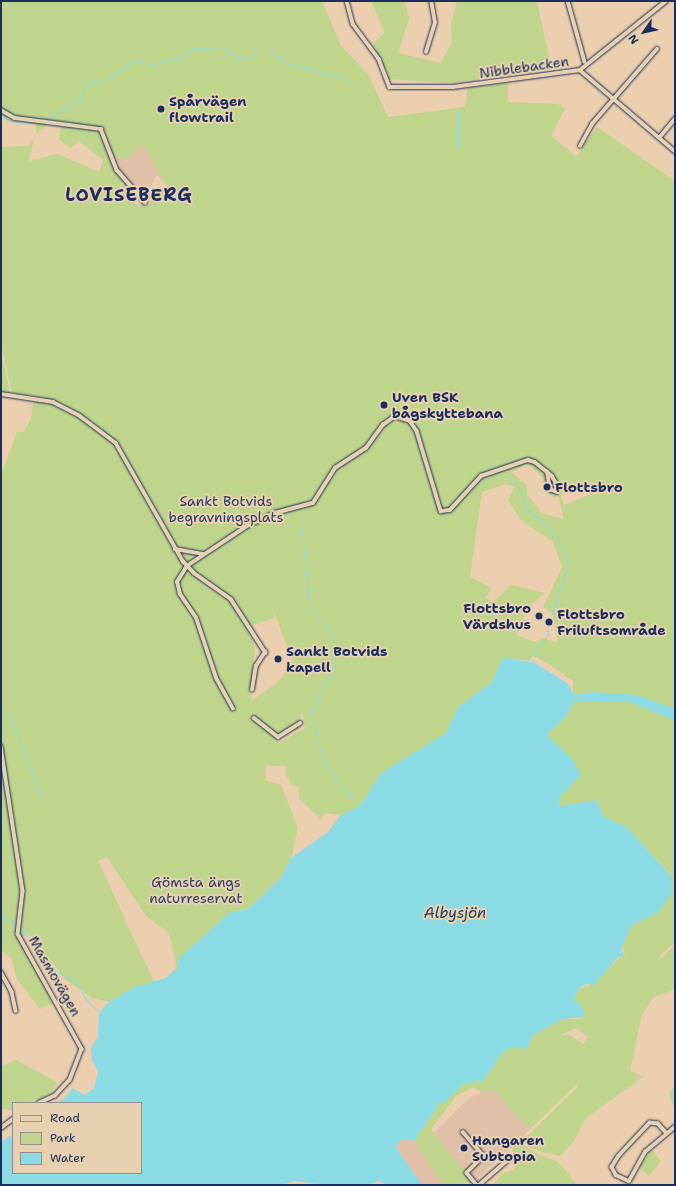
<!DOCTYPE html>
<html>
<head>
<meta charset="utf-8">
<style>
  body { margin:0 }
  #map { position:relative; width:676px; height:1186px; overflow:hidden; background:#ebcfaf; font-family:"Shantell Sans",sans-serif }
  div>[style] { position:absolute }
  .built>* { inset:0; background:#e0c1a8 }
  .green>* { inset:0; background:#bed58b }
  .water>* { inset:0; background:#8adbe3 }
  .stream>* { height:1px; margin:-0.5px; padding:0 0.5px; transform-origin:0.5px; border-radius:0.5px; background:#8adbe3 }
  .roads { filter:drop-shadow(0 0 1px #1b2f5e) drop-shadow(0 0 1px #1b2f5e) }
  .minor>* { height:3.5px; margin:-1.75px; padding:0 1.75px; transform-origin:1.75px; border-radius:1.75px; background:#e7d1b0 }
  .dots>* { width:11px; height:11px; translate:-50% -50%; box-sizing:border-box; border:2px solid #e7d1b0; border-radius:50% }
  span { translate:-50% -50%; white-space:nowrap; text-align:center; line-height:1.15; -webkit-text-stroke:4px #e7d1b0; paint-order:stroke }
  .street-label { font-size:14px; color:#1b2f5e }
  .poi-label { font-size:14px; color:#1b2f5e; font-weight:700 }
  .left { translate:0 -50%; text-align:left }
  .right { translate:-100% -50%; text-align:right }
  .park-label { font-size:14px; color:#2b4062 }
  .water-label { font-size:15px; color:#26406b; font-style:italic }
  .district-label { font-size:18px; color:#1b2f5e; font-weight:700; letter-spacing:1px }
  .frame { position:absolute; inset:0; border:2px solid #1b2f5e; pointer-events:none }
  .legend { position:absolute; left:12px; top:1102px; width:130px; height:72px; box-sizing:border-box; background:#e7d1b0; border:1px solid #95908f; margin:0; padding:5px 7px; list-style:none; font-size:12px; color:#1b2f5e }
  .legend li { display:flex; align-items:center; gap:8px; height:20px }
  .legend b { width:20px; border:1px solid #95908f }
  .north { position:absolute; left:624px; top:12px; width:40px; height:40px; -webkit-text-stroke:3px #e7d1b0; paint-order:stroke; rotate:236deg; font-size:11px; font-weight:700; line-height:16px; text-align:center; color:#1b2f5e }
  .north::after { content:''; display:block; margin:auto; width:14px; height:18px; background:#1b2f5e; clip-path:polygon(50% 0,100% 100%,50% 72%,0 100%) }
</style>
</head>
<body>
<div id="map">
  <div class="built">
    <i style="clip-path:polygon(142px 144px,165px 182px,157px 175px,147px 193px,143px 187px,137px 191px,120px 174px,113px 157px,126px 159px)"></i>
    <i style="clip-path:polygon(487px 1089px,494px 1091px,530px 1129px,473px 1183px,433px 1133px,467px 1100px)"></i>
    <i style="clip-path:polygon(403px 1139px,414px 1141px,444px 1185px,422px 1185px,395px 1146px)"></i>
  </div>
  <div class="green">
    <i style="clip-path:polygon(evenodd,1px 1px,322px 1px,341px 46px,368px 74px,388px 117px,465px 107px,468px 88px,508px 83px,508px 102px,558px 104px,565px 109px,551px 135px,576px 157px,597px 127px,675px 181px,675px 709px,637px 695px,593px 692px,573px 696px,573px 681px,549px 664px,533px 656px,528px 661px,503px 657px,492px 682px,458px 707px,446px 733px,381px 773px,360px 806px,341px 815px,326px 813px,320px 818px,299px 799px,298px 787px,291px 785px,286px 774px,286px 766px,266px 766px,265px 780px,281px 785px,298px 828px,291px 858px,280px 879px,249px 908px,229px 913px,179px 958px,177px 968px,169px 933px,146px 916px,107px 857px,98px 861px,155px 984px,134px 987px,109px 1002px,92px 998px,65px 979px,29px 934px,18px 938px,53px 1003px,40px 1009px,17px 979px,11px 958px,1px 950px,1px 475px,17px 432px,23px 432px,31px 420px,34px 396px,12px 393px,1px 344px,1px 147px,28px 146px,34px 138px,29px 161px,58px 154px,99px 172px,103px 160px,79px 141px,70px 148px,59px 139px,61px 125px,47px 125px,36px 134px,36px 124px,9px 121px,1px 113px,15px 120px,63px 122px,14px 117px,1px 108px,1px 1px,142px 144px,167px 186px,146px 206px,140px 199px,139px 207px,134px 202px,138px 197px,125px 182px,118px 190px,132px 204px,117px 191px,123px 181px,112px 156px,126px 159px,142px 144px,1px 1px,525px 465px,531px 466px,543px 478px,542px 488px,554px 498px,558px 496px,564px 519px,543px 514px,527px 495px,527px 485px,511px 472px,525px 465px,1px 1px,505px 484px,515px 487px,508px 500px,521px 520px,553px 542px,562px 567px,543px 607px,553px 614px,558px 643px,543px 638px,535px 642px,516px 635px,530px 606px,545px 593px,511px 585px,493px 602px,486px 598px,491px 587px,470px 577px,482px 492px,505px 484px,1px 1px,564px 488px,593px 488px,596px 492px,564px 505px,561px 497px,564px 488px,1px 1px,271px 604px,293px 662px,278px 682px,251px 701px,255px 648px,248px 626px,275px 618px,271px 604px,1px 1px,301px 709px,305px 728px,279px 743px,275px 736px,300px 729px,301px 709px)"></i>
    <i style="clip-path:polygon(371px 1px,405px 1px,409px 19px,398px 53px,441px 63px,452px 42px,451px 25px,457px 1px,537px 1px,551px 67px,453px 83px,390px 79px,373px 43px,385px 33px)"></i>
    <i style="clip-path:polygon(1px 352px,10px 392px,10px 393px,1px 393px)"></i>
    <i style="clip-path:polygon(evenodd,595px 699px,627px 701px,675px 720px,675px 942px,660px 956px,661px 959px,675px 944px,675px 989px,654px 997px,642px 1014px,630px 1070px,643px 1077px,586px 1118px,574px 1141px,560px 1156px,531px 1149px,523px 1140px,578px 1087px,577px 1084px,530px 1129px,494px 1091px,480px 1092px,473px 1087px,456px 1096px,431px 1129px,473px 1183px,444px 1185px,414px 1141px,440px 1102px,443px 1103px,463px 1084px,486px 1077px,504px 1051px,512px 1047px,527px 1049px,532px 1036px,562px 1019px,580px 1019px,584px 1010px,574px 999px,578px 989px,590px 985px,625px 953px,622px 946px,632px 925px,657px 913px,666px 900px,672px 876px,627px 827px,604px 817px,596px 800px,560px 806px,558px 799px,556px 745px,547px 735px,567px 715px,573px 702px,595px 699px,576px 1028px,588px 1037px,583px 1044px,570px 1035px,561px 1035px,576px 1028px)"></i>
    <i style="clip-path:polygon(16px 1060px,57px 1082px,51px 1093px,38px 1101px,13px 1103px,13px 1110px,8px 1110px,1px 1108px,1px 1066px)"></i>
    <i style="clip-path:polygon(675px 1084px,675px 1112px,669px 1093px)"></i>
    <i style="clip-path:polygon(520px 1141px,531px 1151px,558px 1162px,578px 1185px,492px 1185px,503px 1173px,514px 1170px,516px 1162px,512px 1149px)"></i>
    <i style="clip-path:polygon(652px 1150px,661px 1161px,649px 1176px,639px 1167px)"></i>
  </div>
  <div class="water">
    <i style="clip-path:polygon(503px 657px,535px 663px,567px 683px,574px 695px,593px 692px,637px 695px,675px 709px,675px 720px,627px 701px,574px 702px,567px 715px,547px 735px,572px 759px,581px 775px,558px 799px,560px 806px,596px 800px,604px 817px,627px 827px,672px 877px,671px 895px,657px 913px,632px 925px,622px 946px,623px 956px,618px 957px,594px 985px,586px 984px,578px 989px,574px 999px,584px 1010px,583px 1017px,562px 1019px,532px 1036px,527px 1049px,512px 1047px,504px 1051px,483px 1081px,463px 1084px,443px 1104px,440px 1102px,414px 1141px,403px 1139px,395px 1146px,422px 1185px,387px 1185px,379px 1181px,368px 1185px,326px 1185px,295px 1181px,277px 1185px,1px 1185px,1px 1142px,13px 1134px,13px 1173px,141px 1173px,141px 1103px,54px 1103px,65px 1098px,72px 1088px,85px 1095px,94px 1088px,98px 1071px,92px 1060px,91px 1048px,98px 1037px,99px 1013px,109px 1002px,134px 987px,166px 978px,177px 968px,179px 958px,229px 913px,249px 908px,280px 879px,291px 858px,328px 832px,341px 815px,360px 806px,381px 773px,446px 733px,458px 707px,492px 682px)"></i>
  </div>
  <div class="stream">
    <i style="left:1px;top:115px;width:10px;rotate:37deg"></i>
    <i style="left:9px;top:121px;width:28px;rotate:4deg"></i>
    <i style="left:44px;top:120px;width:41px;rotate:-29.1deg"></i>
    <i style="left:80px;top:100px;width:14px;rotate:-69deg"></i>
    <i style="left:85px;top:87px;width:9px;rotate:-36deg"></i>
    <i style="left:92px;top:82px;width:13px;rotate:-4deg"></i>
    <i style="left:105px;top:81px;width:34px;rotate:-36deg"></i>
    <i style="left:133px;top:61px;width:20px;rotate:9deg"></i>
    <i style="left:153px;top:64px;width:31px;rotate:-13deg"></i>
    <i style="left:183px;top:57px;width:15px;rotate:-37deg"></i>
    <i style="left:195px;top:48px;width:28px;rotate:-2deg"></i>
    <i style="left:223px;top:47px;width:19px;rotate:35deg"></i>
    <i style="left:239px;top:58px;width:9px;rotate:6deg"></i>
    <i style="left:248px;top:59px;width:16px;rotate:-38deg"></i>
    <i style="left:261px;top:49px;width:8px"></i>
    <i style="left:269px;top:49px;width:22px;rotate:39deg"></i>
    <i style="left:286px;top:63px;width:69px;rotate:15deg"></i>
    <i style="left:458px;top:147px;width:35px;rotate:-90deg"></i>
    <i style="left:507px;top:476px;width:17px;rotate:45deg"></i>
    <i style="left:519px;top:488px;width:21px;rotate:73deg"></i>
    <i style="left:525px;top:508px;width:39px;rotate:40deg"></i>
    <i style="left:555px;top:533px;width:33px;rotate:65deg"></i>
    <i style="left:569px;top:563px;width:54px;rotate:108.4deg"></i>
    <i style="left:301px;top:523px;width:72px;rotate:84.4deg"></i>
    <i style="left:308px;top:595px;width:19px;rotate:72deg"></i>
    <i style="left:314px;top:613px;width:11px;rotate:45deg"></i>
    <i style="left:326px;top:624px;width:15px;rotate:62deg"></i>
    <i style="left:333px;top:637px;width:27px;rotate:86deg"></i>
    <i style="left:335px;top:664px;width:52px;rotate:116.1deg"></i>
    <i style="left:312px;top:711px;width:18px;rotate:81deg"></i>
    <i style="left:315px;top:729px;width:36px;rotate:76deg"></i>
    <i style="left:324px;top:764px;width:55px;rotate:49.4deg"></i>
    <i style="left:527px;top:661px;width:34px;rotate:-52deg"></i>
    <i style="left:548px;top:634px;width:5px;rotate:-101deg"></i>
    <i style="left:9px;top:713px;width:89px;rotate:68.9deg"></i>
    <i style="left:41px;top:799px;width:2px;rotate:63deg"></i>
    <i style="left:1px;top:914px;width:20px;rotate:37deg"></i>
    <i style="left:21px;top:929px;width:28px;rotate:45deg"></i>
    <i style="left:41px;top:949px;width:18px;rotate:68deg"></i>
    <i style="left:48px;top:966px;width:34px;rotate:30deg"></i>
    <i style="left:77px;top:983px;width:19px;rotate:62deg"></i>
    <i style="left:86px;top:1000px;width:18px;rotate:41deg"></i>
  </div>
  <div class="roads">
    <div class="minor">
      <i style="left:347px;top:1px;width:24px;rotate:75deg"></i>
      <i style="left:353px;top:24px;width:44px;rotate:53.4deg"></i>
      <i style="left:379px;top:59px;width:30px;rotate:69deg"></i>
      <i style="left:390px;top:87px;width:63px"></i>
      <i style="left:453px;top:87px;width:128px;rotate:-7.6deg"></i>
      <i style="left:580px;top:70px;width:110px;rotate:-38.7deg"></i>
      <i style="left:568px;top:1px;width:63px;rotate:74.4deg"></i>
      <i style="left:426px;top:52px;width:30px;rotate:-73deg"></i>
      <i style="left:435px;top:23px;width:22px;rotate:-100deg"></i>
      <i style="left:580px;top:70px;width:125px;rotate:40.5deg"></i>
      <i style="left:1px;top:110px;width:16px;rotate:30deg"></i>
      <i style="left:15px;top:118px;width:87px;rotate:7.3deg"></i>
      <i style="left:101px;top:129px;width:44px;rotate:68.7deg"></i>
      <i style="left:117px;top:170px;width:43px;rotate:48.8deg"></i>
      <i style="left:659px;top:138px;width:25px;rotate:-50deg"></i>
      <i style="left:580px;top:146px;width:25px;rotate:-61deg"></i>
      <i style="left:592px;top:124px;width:99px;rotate:-49.1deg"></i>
      <i style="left:1px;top:394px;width:53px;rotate:8.7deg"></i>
      <i style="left:53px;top:402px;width:30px;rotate:27deg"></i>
      <i style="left:80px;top:416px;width:45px;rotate:36.9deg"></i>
      <i style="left:116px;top:443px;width:136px;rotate:60.4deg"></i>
      <i style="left:183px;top:561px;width:16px;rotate:47deg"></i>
      <i style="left:194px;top:573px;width:45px;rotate:35.1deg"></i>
      <i style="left:231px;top:599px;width:64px;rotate:57.1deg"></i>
      <i style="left:175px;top:549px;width:29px;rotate:10deg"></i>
      <i style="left:252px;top:690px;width:24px;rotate:-81deg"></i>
      <i style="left:256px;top:666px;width:17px;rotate:-57deg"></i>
      <i style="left:233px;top:709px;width:35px;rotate:-119deg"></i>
      <i style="left:216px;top:678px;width:63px;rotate:-108.4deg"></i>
      <i style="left:196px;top:618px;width:29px;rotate:-124deg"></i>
      <i style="left:180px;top:594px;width:12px;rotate:-104deg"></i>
      <i style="left:177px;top:582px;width:19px;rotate:-58deg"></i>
      <i style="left:187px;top:566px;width:72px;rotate:-33.7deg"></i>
      <i style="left:247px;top:526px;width:31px;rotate:-25deg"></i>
      <i style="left:275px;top:513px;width:39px;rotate:-15deg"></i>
      <i style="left:313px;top:503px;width:41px;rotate:-57.8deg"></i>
      <i style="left:335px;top:468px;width:37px;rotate:-33deg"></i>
      <i style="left:366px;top:448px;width:29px;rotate:-54deg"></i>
      <i style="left:383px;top:425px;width:15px;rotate:-37deg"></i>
      <i style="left:395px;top:416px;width:16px;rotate:18deg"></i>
      <i style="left:410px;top:421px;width:12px;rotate:55deg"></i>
      <i style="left:417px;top:431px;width:84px;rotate:73.3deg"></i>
      <i style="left:441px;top:511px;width:9px;rotate:-6deg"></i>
      <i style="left:450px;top:510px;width:46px;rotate:-47.6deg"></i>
      <i style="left:481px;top:476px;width:50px;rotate:-18.8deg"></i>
      <i style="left:528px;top:460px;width:7px;rotate:16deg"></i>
      <i style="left:535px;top:462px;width:22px;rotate:39deg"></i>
      <i style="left:552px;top:476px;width:12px;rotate:59deg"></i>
      <i style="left:558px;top:486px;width:6px;rotate:99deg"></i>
      <i style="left:557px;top:492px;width:7px;rotate:-164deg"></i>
      <i style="left:550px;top:490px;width:18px;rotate:-99deg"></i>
      <i style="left:254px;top:718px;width:31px;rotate:38deg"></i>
      <i style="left:278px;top:737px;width:26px;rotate:-32deg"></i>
      <i style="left:1px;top:746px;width:147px;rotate:81.4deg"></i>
      <i style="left:23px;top:891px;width:43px;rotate:96.6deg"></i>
      <i style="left:18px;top:934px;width:132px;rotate:60.9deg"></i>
      <i style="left:82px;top:1049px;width:33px;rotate:111deg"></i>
      <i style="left:70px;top:1080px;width:22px;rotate:133deg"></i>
      <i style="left:55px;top:1096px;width:17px;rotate:155deg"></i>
      <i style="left:1px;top:972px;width:23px;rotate:61deg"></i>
      <i style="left:12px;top:992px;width:19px;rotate:78deg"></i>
      <i style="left:1px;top:1128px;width:15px;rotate:-37deg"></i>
      <i style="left:463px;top:1132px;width:32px;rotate:49deg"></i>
      <i style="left:484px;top:1156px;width:24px;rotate:135deg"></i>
      <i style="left:467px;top:1173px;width:16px;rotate:50deg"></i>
      <i style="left:666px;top:1133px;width:12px;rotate:-132deg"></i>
      <i style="left:658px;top:1124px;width:8px;rotate:-173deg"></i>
      <i style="left:650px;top:1123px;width:45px;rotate:133.2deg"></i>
      <i style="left:619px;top:1156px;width:13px;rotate:122deg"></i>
      <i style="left:612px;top:1167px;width:9px;rotate:63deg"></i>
      <i style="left:616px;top:1175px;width:14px;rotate:25deg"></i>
      <i style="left:629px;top:1181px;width:33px;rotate:-61deg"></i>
      <i style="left:645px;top:1152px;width:39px;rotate:-40deg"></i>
      <i style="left:479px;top:1185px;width:40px;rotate:-41deg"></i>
    </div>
  </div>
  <div class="dots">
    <i style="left:161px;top:109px;background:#1b2f5e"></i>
    <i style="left:384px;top:405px;background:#1b2f5e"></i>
    <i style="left:547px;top:487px;background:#1b2f5e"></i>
    <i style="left:539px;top:616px;background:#1b2f5e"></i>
    <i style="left:549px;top:622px;background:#1b2f5e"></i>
    <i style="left:278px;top:659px;background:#1b2f5e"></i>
    <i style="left:464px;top:1148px;background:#1b2f5e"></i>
  </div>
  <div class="street-label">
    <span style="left:524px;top:67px;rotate:-8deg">Nibblebacken</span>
    <span style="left:55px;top:976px;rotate:60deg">Masmovägen</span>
  </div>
  <div class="poi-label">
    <span class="left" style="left:169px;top:109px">Spårvägen<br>flowtrail</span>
    <span class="left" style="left:392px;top:405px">Uven BSK<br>bågskyttebana</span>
    <span class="left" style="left:555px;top:487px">Flottsbro</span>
    <span class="right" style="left:531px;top:616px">Flottsbro<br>Värdshus</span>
    <span class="left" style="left:557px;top:622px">Flottsbro<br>Friluftsområde</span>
    <span class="left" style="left:286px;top:659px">Sankt Botvids<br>kapell</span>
    <span class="left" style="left:472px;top:1148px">Hangaren<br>Subtopia</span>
  </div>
  <div class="park-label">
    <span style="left:226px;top:509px">Sankt Botvids<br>begravningsplats</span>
    <span style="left:196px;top:890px">Gömsta ängs<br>naturreservat</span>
  </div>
  <div class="water-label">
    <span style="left:455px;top:914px">Albysjön</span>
  </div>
  <div class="district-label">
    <span style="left:129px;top:195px">LOVISEBERG</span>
  </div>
  <div class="frame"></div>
  <ul class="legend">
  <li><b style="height:5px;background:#e7d1b0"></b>Road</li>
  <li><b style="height:11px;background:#bed58b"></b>Park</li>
  <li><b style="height:11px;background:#8adbe3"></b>Water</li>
  </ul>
  <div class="north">N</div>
</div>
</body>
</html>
